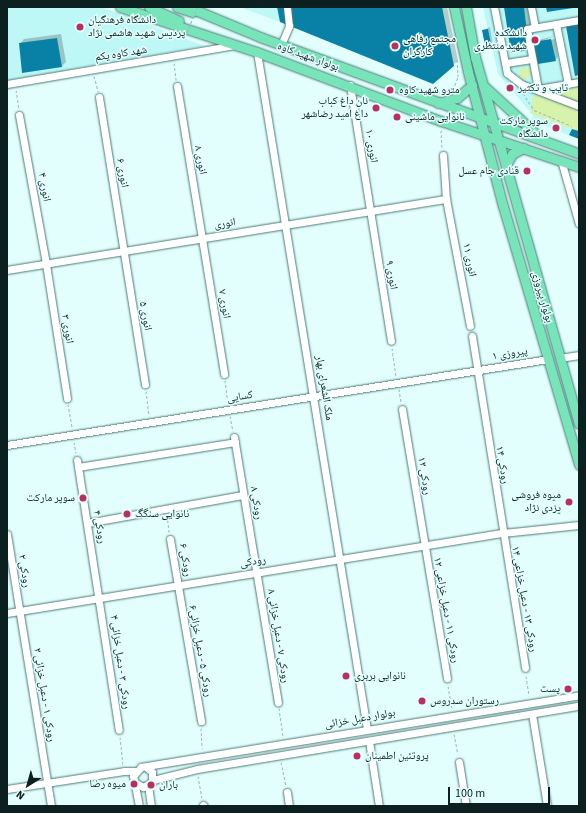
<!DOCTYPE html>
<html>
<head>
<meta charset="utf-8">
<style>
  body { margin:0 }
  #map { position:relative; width:586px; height:813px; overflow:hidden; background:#e2fffd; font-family:"Source Sans 3","Noto Naskh Arabic",sans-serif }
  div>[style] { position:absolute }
  .built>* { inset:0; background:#bdf8f7 }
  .green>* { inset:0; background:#d7f3ab }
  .round { border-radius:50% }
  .shadow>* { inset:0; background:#0003 }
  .building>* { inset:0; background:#0980a6 }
  .path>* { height:1px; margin-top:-0.5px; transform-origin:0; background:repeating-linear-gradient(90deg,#9cb6b4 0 3px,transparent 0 5px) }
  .roads { filter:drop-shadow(0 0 1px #4c7978) drop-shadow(0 0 1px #4c7978) }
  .minor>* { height:7px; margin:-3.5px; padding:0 3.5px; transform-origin:3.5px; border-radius:3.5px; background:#fff }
  .major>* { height:9px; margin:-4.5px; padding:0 4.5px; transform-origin:4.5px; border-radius:4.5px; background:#77e4ba }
  .path-bridge>* { height:1px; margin-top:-0.5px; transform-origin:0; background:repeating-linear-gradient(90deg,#9cb6b4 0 3px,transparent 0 5px) }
  .dots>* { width:11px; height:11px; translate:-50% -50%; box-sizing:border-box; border:2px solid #e2fffd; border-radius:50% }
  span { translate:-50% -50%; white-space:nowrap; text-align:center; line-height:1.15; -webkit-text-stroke:3px #e2fffd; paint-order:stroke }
  .poi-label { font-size:11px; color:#0d2020 }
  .left { translate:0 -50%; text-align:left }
  .right { translate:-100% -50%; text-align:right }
  .street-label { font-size:11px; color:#0d2020 }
  .frame { position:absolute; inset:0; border:8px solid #0d2020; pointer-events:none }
  .north { position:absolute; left:8px; top:765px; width:40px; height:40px; -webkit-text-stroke:3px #e2fffd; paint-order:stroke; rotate:217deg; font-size:11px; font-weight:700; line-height:16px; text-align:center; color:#0d2020 }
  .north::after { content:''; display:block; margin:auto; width:14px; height:18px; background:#0d2020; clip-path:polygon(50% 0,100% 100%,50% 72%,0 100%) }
  .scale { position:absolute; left:448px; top:787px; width:102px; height:18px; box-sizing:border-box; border:2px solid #0d2020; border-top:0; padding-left:5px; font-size:12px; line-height:14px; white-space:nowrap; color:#0d2020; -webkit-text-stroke:3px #e2fffd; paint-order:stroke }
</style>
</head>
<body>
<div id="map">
  <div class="built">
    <i style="clip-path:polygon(7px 7px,102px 7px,205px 46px,7px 81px)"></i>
    <i style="clip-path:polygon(240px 7px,277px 7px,280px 22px)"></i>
    <i style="clip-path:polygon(483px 7px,579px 7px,579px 139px,531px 121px,533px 115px,498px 74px)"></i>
  </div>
  <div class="green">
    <i class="round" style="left:519px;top:67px;width:12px;height:12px"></i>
    <i style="clip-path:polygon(579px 87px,579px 132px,530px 113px,533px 96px)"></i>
  </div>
  <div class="shadow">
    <i style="clip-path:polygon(278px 7px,447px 7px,458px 61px,453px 65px)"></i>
    <i style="clip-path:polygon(505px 7px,528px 7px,533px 45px)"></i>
    <i style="clip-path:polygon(490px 27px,493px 46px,492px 48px,483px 30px)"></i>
    <i style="clip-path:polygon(61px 34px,66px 62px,61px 67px,20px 44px,24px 39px)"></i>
    <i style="clip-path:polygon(554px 36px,537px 43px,555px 39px,558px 57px,555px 60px,535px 43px,538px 40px)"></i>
  </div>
  <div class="building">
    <i style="clip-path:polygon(277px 7px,442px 7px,454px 66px,433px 84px,280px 22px)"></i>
    <i style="clip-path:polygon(504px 7px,524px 7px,529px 50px,511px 53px)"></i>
    <i style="clip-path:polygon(546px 7px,573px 7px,573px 8px,547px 12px)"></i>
    <i style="clip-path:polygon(579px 23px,579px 75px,575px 76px,566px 26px)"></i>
    <i style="clip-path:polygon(488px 29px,492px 49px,486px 50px,482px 30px)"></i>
    <i style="clip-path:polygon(57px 38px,62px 67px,22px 73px,19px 43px)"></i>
    <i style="clip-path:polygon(551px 39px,556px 61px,538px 64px,533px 42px)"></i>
    <i style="clip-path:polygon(572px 129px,579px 131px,579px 139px,569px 135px)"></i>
  </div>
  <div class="path">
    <i style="left:174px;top:63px;width:17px;rotate:83deg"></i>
    <i style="left:94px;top:76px;width:16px;rotate:75deg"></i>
    <i style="left:16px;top:90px;width:18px;rotate:81deg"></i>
    <i style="left:437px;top:93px;width:16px;rotate:-11deg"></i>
    <i style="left:453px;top:90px;width:14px;rotate:-69deg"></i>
    <i style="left:458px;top:77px;width:17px;rotate:-93deg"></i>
    <i style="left:523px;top:93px;width:20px;rotate:57deg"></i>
    <i style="left:534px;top:110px;width:41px;rotate:22.8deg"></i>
    <i style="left:441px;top:130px;width:19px;rotate:87deg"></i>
    <i style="left:392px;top:348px;width:28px;rotate:82deg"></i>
    <i style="left:225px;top:380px;width:23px;rotate:83deg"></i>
    <i style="left:399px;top:389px;width:13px;rotate:81deg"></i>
    <i style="left:146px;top:391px;width:25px;rotate:83deg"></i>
    <i style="left:68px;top:404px;width:23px;rotate:80deg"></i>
    <i style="left:230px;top:416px;width:15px;rotate:79deg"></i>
    <i style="left:74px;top:442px;width:11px;rotate:80deg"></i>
    <i style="left:167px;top:515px;width:17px;rotate:83deg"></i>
    <i style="left:526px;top:676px;width:20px;rotate:81deg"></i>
    <i style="left:448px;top:686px;width:22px;rotate:80deg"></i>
    <i style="left:279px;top:708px;width:29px;rotate:82deg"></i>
    <i style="left:201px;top:728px;width:21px;rotate:87deg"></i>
    <i style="left:454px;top:734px;width:20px;rotate:79deg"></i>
    <i style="left:120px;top:737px;width:27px;rotate:84deg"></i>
    <i style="left:281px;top:762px;width:24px;rotate:78deg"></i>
    <i style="left:198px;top:776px;width:22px;rotate:80deg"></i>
  </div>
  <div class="roads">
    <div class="minor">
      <i style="left:494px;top:7px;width:67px;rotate:78.9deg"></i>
      <i style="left:507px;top:73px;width:18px;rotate:38deg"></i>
      <i style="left:521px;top:84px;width:62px;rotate:20.8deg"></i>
      <i style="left:531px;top:7px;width:20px;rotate:79deg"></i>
      <i style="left:556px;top:24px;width:61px;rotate:78.7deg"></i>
      <i style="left:281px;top:45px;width:21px;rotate:-67deg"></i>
      <i style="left:289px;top:26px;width:19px;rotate:-96deg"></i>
      <i style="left:257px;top:52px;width:686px;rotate:80.77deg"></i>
      <i style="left:506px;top:63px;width:26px;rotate:-9deg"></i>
      <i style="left:7px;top:84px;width:231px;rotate:-9.7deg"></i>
      <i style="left:350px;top:85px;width:259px;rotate:80.9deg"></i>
      <i style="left:177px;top:86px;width:292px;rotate:80.7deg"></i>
      <i style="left:538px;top:89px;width:61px;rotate:-100.4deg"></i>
      <i style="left:527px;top:29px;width:53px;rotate:-9.8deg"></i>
      <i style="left:538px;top:89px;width:42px;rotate:-9.7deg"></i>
      <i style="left:99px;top:97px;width:291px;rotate:80.9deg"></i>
      <i style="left:19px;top:115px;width:151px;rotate:79.7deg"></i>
      <i style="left:46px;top:264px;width:136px;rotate:81.1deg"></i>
      <i style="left:443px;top:155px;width:44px;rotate:86.1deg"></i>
      <i style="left:446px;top:199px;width:129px;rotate:79.3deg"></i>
      <i style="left:561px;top:160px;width:66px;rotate:74.3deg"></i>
      <i style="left:7px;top:270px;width:445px;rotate:-9.2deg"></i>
      <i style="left:472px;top:336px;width:336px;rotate:80.9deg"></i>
      <i style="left:560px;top:358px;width:19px;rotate:-9deg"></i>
      <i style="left:402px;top:409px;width:273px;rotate:80.5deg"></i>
      <i style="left:234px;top:437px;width:269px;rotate:80.6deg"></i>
      <i style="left:7px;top:445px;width:548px;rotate:-9.03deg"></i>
      <i style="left:77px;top:460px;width:273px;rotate:81.2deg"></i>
      <i style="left:78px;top:467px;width:159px;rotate:-9deg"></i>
      <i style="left:87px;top:523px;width:158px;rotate:-10.2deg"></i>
      <i style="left:7px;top:534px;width:276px;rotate:80.8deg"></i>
      <i style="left:170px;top:539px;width:185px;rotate:80.3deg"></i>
      <i style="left:7px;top:613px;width:501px;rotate:-9.18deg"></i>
      <i style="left:502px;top:533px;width:77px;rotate:-5.9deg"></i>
      <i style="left:532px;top:714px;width:93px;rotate:80.7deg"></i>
      <i style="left:369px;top:741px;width:66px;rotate:81.3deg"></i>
      <i style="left:459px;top:762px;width:45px;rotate:81deg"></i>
      <i style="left:153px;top:780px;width:45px;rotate:-14deg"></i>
      <i style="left:197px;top:769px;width:387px;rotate:-9.4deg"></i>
      <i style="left:136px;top:783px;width:8px;rotate:30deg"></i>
      <i style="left:143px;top:787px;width:10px;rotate:-29deg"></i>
      <i style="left:152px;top:782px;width:10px;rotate:-90deg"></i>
      <i style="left:152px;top:772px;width:8px;rotate:-140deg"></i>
      <i style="left:148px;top:785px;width:21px;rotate:82deg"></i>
      <i style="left:7px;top:789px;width:118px;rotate:-8.7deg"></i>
      <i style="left:124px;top:771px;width:11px"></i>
      <i style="left:287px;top:792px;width:14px;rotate:82deg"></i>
      <i style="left:203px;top:805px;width:1px;rotate:45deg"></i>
      <i style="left:139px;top:806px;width:31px;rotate:-101deg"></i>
      <i style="left:133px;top:776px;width:12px;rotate:-48deg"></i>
      <i style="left:141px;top:767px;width:444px;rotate:-9.3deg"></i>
    </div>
    <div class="major">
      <i style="left:120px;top:7px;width:144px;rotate:18.2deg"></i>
      <i style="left:257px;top:52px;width:197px;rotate:20.6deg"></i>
      <i style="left:441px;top:121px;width:145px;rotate:18.4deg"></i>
      <i style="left:149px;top:7px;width:33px;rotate:25deg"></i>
      <i style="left:177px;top:7px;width:16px;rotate:18deg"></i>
      <i style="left:188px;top:7px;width:78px;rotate:22.6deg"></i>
      <i style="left:260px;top:37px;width:340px;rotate:20.1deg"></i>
      <i style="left:454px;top:7px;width:66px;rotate:77.8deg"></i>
      <i style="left:468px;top:72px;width:138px;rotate:75.4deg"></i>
      <i style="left:503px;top:206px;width:270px;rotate:73.6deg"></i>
      <i style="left:466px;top:7px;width:51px;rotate:79.8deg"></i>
      <i style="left:475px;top:57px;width:381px;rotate:74.2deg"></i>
      <i style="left:485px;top:87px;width:71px;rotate:42.7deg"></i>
      <i style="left:438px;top:103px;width:20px;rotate:-15deg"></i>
      <i style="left:457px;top:98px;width:20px;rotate:-41deg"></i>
      <i style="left:506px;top:165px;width:13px;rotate:-61deg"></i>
      <i style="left:512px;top:154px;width:13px;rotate:-29deg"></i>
    </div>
  </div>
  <div class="path-bridge">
    <i style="left:185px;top:37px;width:32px;rotate:-68deg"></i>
  </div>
  <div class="dots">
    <i style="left:80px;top:27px;background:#bb2e5f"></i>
    <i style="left:535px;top:40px;background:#bb2e5f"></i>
    <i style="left:395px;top:46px;background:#bb2e5f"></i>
    <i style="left:510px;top:88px;background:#bb2e5f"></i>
    <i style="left:390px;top:90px;background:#bb2e5f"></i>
    <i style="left:376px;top:108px;background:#bb2e5f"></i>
    <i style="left:397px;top:117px;background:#bb2e5f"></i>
    <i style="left:556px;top:128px;background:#bb2e5f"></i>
    <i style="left:527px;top:171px;background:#bb2e5f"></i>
    <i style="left:83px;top:498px;background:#bb2e5f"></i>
    <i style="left:569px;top:502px;background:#bb2e5f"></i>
    <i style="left:127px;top:514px;background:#bb2e5f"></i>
    <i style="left:346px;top:676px;background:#bb2e5f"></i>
    <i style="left:568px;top:689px;background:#bb2e5f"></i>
    <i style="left:422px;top:701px;background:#bb2e5f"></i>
    <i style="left:357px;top:756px;background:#bb2e5f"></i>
    <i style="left:134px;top:784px;background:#bb2e5f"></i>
    <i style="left:151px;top:785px;background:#bb2e5f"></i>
  </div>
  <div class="poi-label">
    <span class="left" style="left:88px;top:27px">دانشگاه فرهنگیان<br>پردیس شهید هاشمی نژاد</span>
    <span class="right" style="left:527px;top:40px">دانشکده<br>شهید منتظری</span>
    <span class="left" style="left:403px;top:46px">مجتمع رفاهی<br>کارگران</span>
    <span class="left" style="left:518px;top:88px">تایپ و تکثیر</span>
    <span class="left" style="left:399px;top:90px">مترو شهید کاوه</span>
    <span class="right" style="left:368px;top:108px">نان داغ کباب<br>داغ امید رضاشهر</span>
    <span class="left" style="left:405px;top:117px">نانوایی ماشینی</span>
    <span class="right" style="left:548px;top:128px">سوپر مارکت<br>دانشگاه</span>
    <span class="right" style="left:519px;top:171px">قنادی جام عسل</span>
    <span class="right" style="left:561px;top:502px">میوه فروشی<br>یزدی نژاد</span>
    <span class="right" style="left:75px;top:498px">سوپر مارکت</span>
    <span class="left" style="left:135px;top:514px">نانوایی سنگگ</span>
    <span class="left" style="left:354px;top:676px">نانوایی بربری</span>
    <span class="right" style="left:560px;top:689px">پست</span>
    <span class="left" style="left:430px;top:701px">رستوران سدروس</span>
    <span class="left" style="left:365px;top:756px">پروتئین اطمینان</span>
    <span class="right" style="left:126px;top:784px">میوه رضا</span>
    <span class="left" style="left:159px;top:785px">باران</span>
  </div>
  <div class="street-label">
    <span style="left:121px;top:54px;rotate:-9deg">شهد کاوه یکم</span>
    <span style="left:308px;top:57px;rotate:20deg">بولوار شهید کاوه</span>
    <span style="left:371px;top:146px;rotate:81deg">انوری ۱۰</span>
    <span style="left:200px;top:160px;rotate:80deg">انوری ۸</span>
    <span style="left:122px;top:173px;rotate:81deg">انوری ۶</span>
    <span style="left:44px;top:187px;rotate:80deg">انوری ۴</span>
    <span style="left:225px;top:224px;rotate:-9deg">انوری</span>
    <span style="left:469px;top:260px;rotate:79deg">انوری ۱۱</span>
    <span style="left:391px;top:275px;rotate:81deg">انوری ۹</span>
    <span style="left:542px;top:297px;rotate:74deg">بولوار پیروزی</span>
    <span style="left:224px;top:304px;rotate:81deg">انوری ۷</span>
    <span style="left:145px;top:316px;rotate:80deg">انوری ۵</span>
    <span style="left:67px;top:329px;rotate:81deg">انوری ۳</span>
    <span style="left:510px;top:354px;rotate:-9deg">پیروزی ۱</span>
    <span style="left:324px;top:388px;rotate:81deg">ملک الشعرای بهار</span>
    <span style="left:240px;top:397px;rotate:-9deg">کسایی</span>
    <span style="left:502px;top:465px;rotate:81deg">رودکی ۱۴</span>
    <span style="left:424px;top:476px;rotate:81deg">رودکی ۱۲</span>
    <span style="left:256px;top:503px;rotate:81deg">رودکی ۸</span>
    <span style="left:99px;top:527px;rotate:80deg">رودکی ۴</span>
    <span style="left:185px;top:560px;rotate:81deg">رودکی ۶</span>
    <span style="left:253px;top:562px;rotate:-9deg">رودکی</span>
    <span style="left:24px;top:571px;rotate:81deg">رودکی ۲</span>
    <span style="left:524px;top:599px;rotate:80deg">رودکی ۱۳ - دعبل خزاعی ۱۴</span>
    <span style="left:446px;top:610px;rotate:80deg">رودکی ۱۱ - دعبل خزاعی ۱۲</span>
    <span style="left:278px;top:636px;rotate:81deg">رودکی ۷ - دعبل خزائی ۸</span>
    <span style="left:200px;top:651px;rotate:80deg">رودکی ۵ - دعبل خزائی۶</span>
    <span style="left:120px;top:662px;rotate:82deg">رودکی ۳ - دعبل خزائی ۴</span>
    <span style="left:44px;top:695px;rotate:81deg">رودکی ۱ - دعبل خزائی ۲</span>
    <span style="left:360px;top:719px;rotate:-10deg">بولوار دعبل خزائی</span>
  </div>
  <div class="frame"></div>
  <div class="north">N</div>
  <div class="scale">100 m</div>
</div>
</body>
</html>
